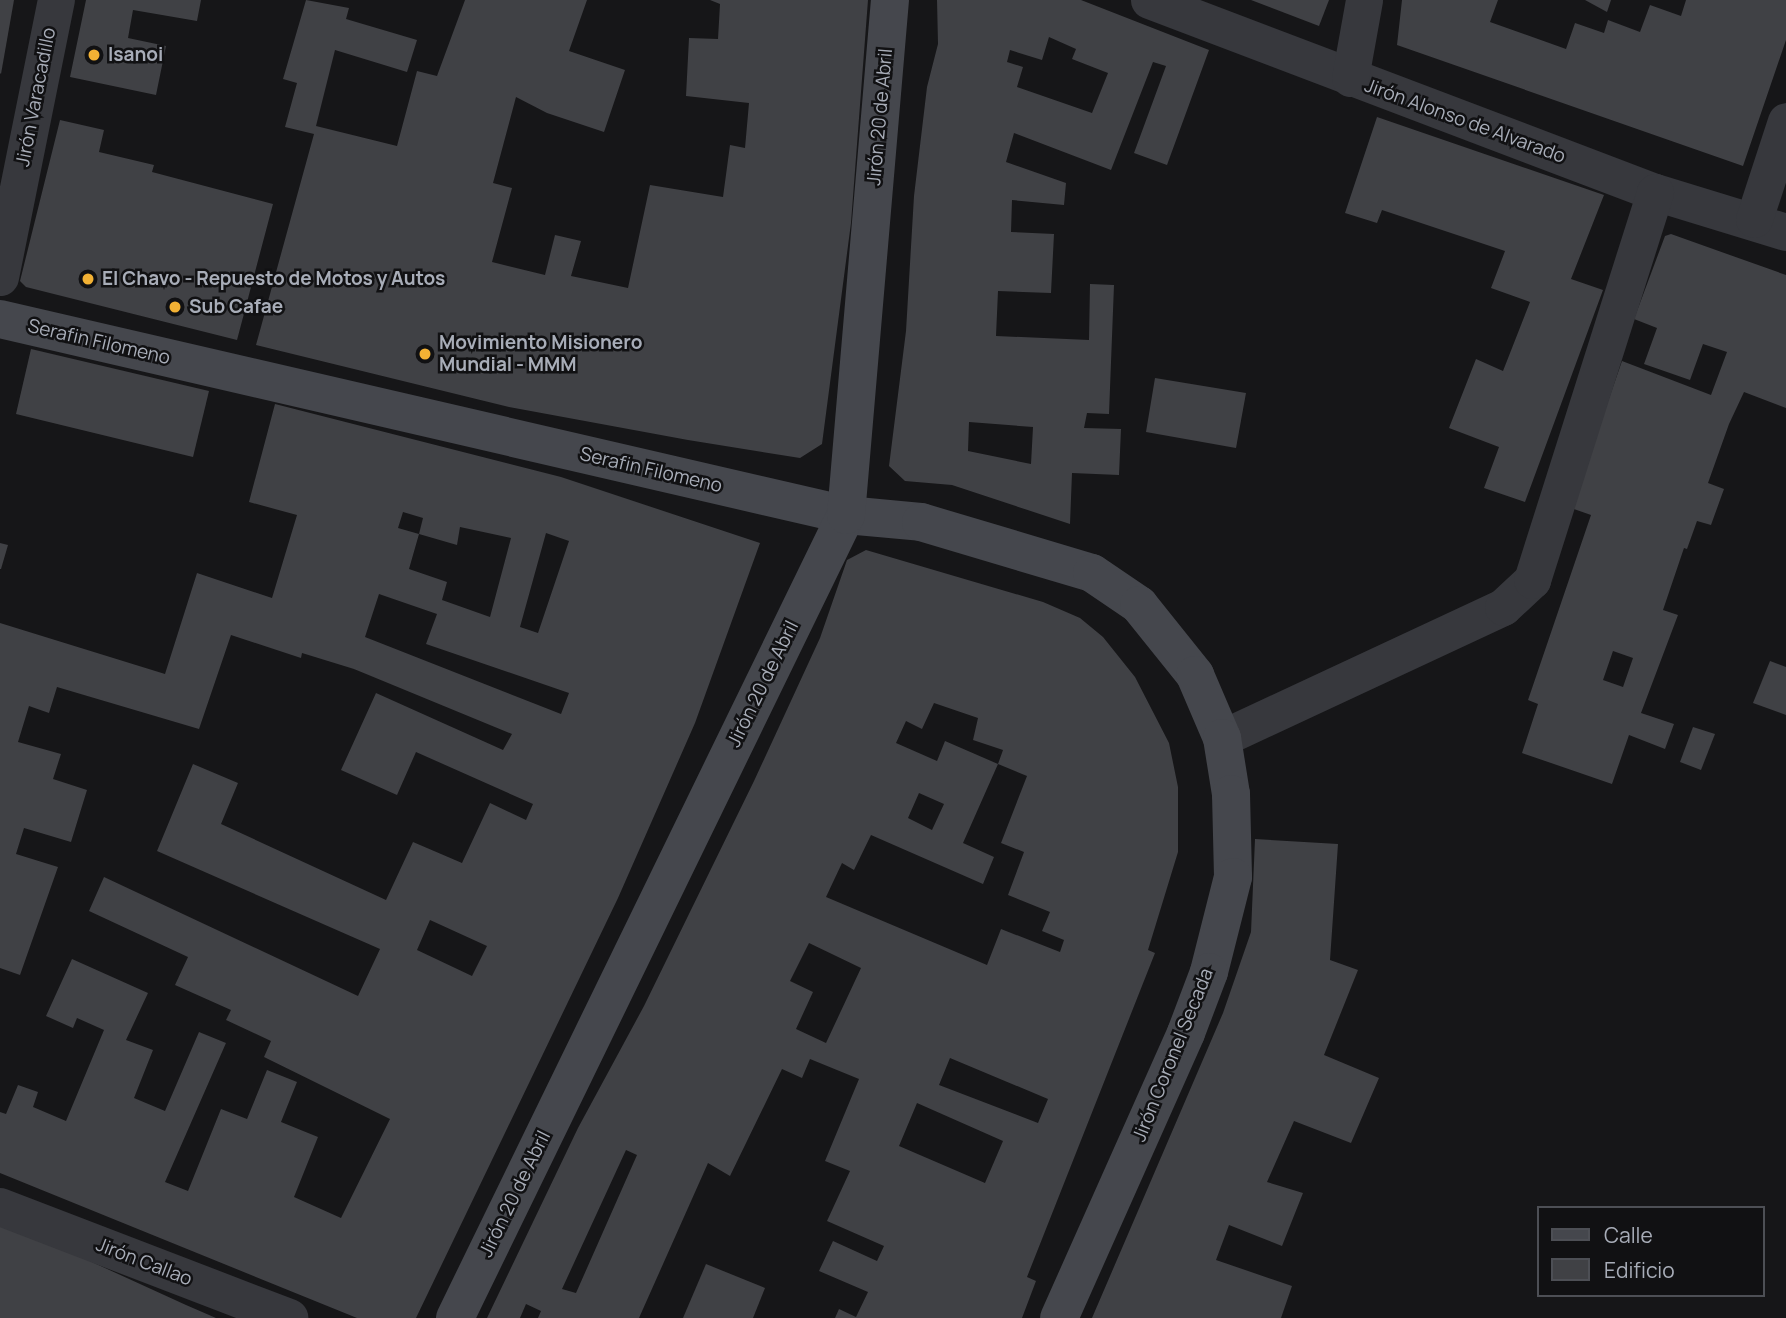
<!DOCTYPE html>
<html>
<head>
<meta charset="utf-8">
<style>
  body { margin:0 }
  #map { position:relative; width:1786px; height:1318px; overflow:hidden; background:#161618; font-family:Manrope,sans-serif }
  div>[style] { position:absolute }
  .building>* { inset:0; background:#404145 }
  .minor>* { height:37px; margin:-18.5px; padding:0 18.5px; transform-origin:18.5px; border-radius:18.5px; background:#37383d }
  .tertiary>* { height:38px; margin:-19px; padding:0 19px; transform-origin:19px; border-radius:19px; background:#37383d }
  .secondary>* { height:38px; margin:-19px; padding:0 19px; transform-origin:19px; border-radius:19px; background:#45474d }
  .dots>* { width:19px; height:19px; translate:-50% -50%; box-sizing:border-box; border:4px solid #111113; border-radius:50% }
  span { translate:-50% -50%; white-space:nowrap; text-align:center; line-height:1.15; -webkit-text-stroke:5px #111113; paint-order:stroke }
  .poi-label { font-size:19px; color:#a8adb8; font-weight:700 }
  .left { translate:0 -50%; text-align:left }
  .street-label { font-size:19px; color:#a8adb8 }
  .legend { position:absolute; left:1537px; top:1206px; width:228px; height:91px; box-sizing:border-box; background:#111113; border:2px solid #4d4f55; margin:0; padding:9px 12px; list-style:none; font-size:21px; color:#a8adb8 }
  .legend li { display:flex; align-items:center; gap:14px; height:35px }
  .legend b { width:35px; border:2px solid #4d4f55 }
</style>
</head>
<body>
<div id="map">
  <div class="building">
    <i style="clip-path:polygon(0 0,14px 0,1px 74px,0 73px)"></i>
    <i style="clip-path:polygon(86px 0,201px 0,197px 21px,133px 10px,128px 38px,166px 46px,156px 95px,70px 77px)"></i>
    <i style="clip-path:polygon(306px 0,349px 8px,346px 19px,417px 40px,407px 72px,335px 50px,316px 126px,397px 146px,417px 71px,437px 76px,465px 0,587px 0,569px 51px,625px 70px,604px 132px,547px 113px,516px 97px,493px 183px,512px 188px,492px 262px,545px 275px,555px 235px,581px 241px,571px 276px,628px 288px,650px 185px,723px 197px,730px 145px,745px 148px,749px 103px,686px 96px,689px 38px,718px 39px,720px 4px,710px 0,868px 0,851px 223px,822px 444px,800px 458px,688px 440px,509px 407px,256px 345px,314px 134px,285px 127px,297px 83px,283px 79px)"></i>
    <i style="clip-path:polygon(evenodd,937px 0,1081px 0,1209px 50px,1167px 165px,1134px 153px,1166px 66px,1153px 62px,1111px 170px,1014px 133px,1006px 162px,1066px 183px,1064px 205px,1012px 200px,1011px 232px,1054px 234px,1051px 293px,998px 291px,996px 336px,1089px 340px,1090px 284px,1114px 285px,1109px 414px,1087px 413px,1084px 428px,1121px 429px,1119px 475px,1072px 473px,1070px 524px,952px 485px,905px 481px,889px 466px,906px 331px,914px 196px,927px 87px,938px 44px,937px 0,1049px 37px,1076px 49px,1072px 59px,1108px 73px,1092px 113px,1017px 87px,1023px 67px,1007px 62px,1010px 50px,1042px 60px,1049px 37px,937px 0,969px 422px,1033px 427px,1031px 464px,968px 451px,969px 422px)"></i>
    <i style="clip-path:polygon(1251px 0,1329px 0,1319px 26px)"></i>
    <i style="clip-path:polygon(1402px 0,1498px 0,1490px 22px,1566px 49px,1575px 23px,1604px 33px,1608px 20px,1640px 32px,1650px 5px,1681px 16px,1686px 0,1786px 0,1786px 40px,1743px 166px,1397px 45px)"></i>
    <i style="clip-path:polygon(1585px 0,1611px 0,1607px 12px)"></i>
    <i style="clip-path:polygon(1377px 117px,1604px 195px,1571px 279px,1603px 290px,1525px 502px,1484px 488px,1499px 447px,1449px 428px,1476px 359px,1503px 371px,1530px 302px,1491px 288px,1505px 251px,1382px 210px,1377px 223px,1345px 213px)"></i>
    <i style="clip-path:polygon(60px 120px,104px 130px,99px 152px,154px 165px,152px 172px,273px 204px,237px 340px,26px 287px,20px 281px)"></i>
    <i style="clip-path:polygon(evenodd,1671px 234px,1786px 275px,1786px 408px,1744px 392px,1729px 424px,1708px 483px,1724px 489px,1711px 525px,1697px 521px,1687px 549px,1684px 548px,1663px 610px,1678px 615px,1641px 713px,1674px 724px,1665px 749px,1629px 735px,1612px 784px,1522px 753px,1538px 704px,1528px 700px,1591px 515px,1571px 508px,1622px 361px,1711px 395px,1727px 352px,1703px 344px,1690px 380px,1644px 364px,1657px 328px,1634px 319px,1665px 236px,1671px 234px,1613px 651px,1633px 658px,1623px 687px,1603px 680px,1613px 651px)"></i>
    <i style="clip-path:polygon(31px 349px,209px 391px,193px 457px,16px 414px)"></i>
    <i style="clip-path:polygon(1155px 378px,1246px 393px,1236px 448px,1146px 432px)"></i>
    <i style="clip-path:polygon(evenodd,275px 404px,561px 477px,760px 543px,695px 723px,618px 898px,416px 1318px,357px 1318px,0 1173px,0 1112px,6px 1114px,18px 1085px,38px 1092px,33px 1107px,66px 1121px,104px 1030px,77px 1018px,73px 1028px,46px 1016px,72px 959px,148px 993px,126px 1040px,153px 1050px,134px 1098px,165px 1111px,199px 1032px,226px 1043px,165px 1182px,188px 1191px,221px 1109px,247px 1119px,267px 1070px,297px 1082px,281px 1122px,318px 1137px,294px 1197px,341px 1218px,390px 1119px,264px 1057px,271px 1041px,226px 1020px,231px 1010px,175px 985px,188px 957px,89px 911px,104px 877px,358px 996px,380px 949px,157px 851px,193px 764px,238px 783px,221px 824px,386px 900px,413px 842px,462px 863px,490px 803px,526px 820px,533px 804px,416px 752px,397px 795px,341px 770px,376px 693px,503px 750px,512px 734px,354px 669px,302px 653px,301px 658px,231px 635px,199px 729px,57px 687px,49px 713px,29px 706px,18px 742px,61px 754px,53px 779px,87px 790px,71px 842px,24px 828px,16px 854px,58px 867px,20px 975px,0 968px,0 623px,165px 674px,197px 573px,272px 598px,297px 515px,249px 502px,275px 404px,403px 512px,423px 518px,419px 534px,457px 545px,460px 527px,511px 538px,490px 617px,442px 600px,447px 582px,409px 569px,419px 534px,398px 528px,403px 512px,275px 404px,546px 533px,569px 541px,538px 633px,520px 627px,546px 533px,275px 404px,379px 594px,437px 614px,426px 644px,569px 693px,561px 714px,365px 637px,379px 594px,275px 404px,430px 920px,487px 946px,472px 976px,417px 950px,430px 920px)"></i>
    <i style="clip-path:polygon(0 543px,8px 545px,1px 569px,0 569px)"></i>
    <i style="clip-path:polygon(evenodd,866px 550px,1043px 602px,1080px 618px,1103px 637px,1135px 677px,1169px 743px,1178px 787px,1178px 852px,1148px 950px,1155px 953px,1027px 1277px,1036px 1281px,1022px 1318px,835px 1318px,839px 1309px,856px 1317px,868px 1292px,819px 1271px,833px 1241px,877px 1261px,884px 1246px,827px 1221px,850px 1171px,825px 1161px,859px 1079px,810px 1059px,802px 1078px,782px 1069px,730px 1176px,708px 1163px,639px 1318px,538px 1318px,541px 1311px,526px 1304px,520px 1318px,487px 1318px,578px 1128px,644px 1006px,754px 781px,820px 638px,847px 560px,866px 550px,934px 703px,978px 718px,973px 740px,1003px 750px,998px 764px,1027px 776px,1001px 843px,1024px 852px,1008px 895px,1050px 912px,1042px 931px,1064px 940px,1060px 952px,1001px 929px,987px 965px,826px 897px,842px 863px,854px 870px,871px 835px,983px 884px,994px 857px,963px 843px,998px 764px,945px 741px,937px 761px,896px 743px,906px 721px,922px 729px,934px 703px,866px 550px,919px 793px,944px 804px,932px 830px,908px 818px,919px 793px,866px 550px,809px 943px,861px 968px,826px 1043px,796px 1029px,813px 992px,790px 981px,809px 943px,866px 550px,950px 1058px,1048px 1099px,1038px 1123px,939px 1085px,950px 1058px,866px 550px,917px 1103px,1003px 1141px,985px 1183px,899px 1146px,917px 1103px,866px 550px,626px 1150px,637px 1155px,576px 1293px,562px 1289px,626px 1150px)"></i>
    <i style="clip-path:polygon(1770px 661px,1786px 667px,1786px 715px,1753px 703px)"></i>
    <i style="clip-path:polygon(1693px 727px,1715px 734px,1701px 770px,1680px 762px)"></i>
    <i style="clip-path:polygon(1255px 839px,1338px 844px,1330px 960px,1358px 970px,1324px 1055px,1379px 1078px,1351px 1143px,1294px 1121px,1267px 1182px,1303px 1193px,1282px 1246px,1229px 1225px,1216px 1260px,1292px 1286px,1281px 1318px,1092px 1318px,1223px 1013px,1251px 932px)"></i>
    <i style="clip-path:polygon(0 1220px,186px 1305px,216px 1318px,0 1318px)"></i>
    <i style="clip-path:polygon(706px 1264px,765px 1288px,753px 1318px,683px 1318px)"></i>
  </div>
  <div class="minor">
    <i style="left:1149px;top:0;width:541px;rotate:20.78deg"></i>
    <i style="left:1655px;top:192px;width:137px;rotate:17deg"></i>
    <i style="left:1350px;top:78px;width:79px;rotate:-79.8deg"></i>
    <i style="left:1754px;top:219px;width:103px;rotate:-71.9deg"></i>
    <i style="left:0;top:277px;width:283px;rotate:-78.6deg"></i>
    <i style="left:1222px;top:738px;width:310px;rotate:-25deg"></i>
    <i style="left:1503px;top:607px;width:40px;rotate:-43deg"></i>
    <i style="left:1532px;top:580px;width:407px;rotate:-72.4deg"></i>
  </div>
  <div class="tertiary">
    <i style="left:0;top:1207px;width:310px;rotate:21deg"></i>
  </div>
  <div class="secondary">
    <i style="left:0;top:319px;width:868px;rotate:13.04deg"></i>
    <i style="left:846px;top:515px;width:75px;rotate:5.3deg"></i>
    <i style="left:921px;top:522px;width:178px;rotate:16.6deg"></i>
    <i style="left:1092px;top:573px;width:57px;rotate:34.2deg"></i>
    <i style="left:1139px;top:605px;width:90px;rotate:51.3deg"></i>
    <i style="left:1195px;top:675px;width:69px;rotate:66.8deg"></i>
    <i style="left:1222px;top:738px;width:57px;rotate:80.9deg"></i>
    <i style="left:1231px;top:794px;width:83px;rotate:88.6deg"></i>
    <i style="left:1233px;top:877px;width:98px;rotate:104.2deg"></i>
    <i style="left:1209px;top:972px;width:65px;rotate:110.7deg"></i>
    <i style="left:1186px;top:1033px;width:312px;rotate:114deg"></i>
    <i style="left:455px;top:1318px;width:893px;rotate:-64.04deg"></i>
    <i style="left:846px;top:515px;width:517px;rotate:-85.12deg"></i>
  </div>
  <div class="dots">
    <i style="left:94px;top:55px;background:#f2b134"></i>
    <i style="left:88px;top:279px;background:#f2b134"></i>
    <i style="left:175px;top:307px;background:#f2b134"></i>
    <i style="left:425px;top:354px;background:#f2b134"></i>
  </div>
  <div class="poi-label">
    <span class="left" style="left:108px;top:55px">Isanoi</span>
    <span class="left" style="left:102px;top:279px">El Chavo - Repuesto de Motos y Autos</span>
    <span class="left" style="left:189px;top:307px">Sub Cafae</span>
    <span class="left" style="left:439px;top:354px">Movimiento Misionero<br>Mundial - MMM</span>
  </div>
  <div class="street-label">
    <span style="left:36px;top:97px;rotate:-79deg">Jirón Varacadillo</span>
    <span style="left:880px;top:117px;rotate:-85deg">Jirón 20 de Abril</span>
    <span style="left:1465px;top:121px;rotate:20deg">Jirón Alonso de Alvarado</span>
    <span style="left:99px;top:342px;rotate:13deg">Serafin Filomeno</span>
    <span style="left:651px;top:470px;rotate:13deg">Serafin Filomeno</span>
    <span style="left:763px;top:684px;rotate:-64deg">Jirón 20 de Abril</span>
    <span style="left:1173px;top:1055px;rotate:-68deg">Jirón Coronel Secada</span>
    <span style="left:515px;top:1194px;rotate:-64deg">Jirón 20 de Abril</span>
    <span style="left:144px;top:1262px;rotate:21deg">Jirón Callao</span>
  </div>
  <ul class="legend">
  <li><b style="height:9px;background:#45474d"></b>Calle</li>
  <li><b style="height:19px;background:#404145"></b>Edificio</li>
  </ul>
</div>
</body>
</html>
